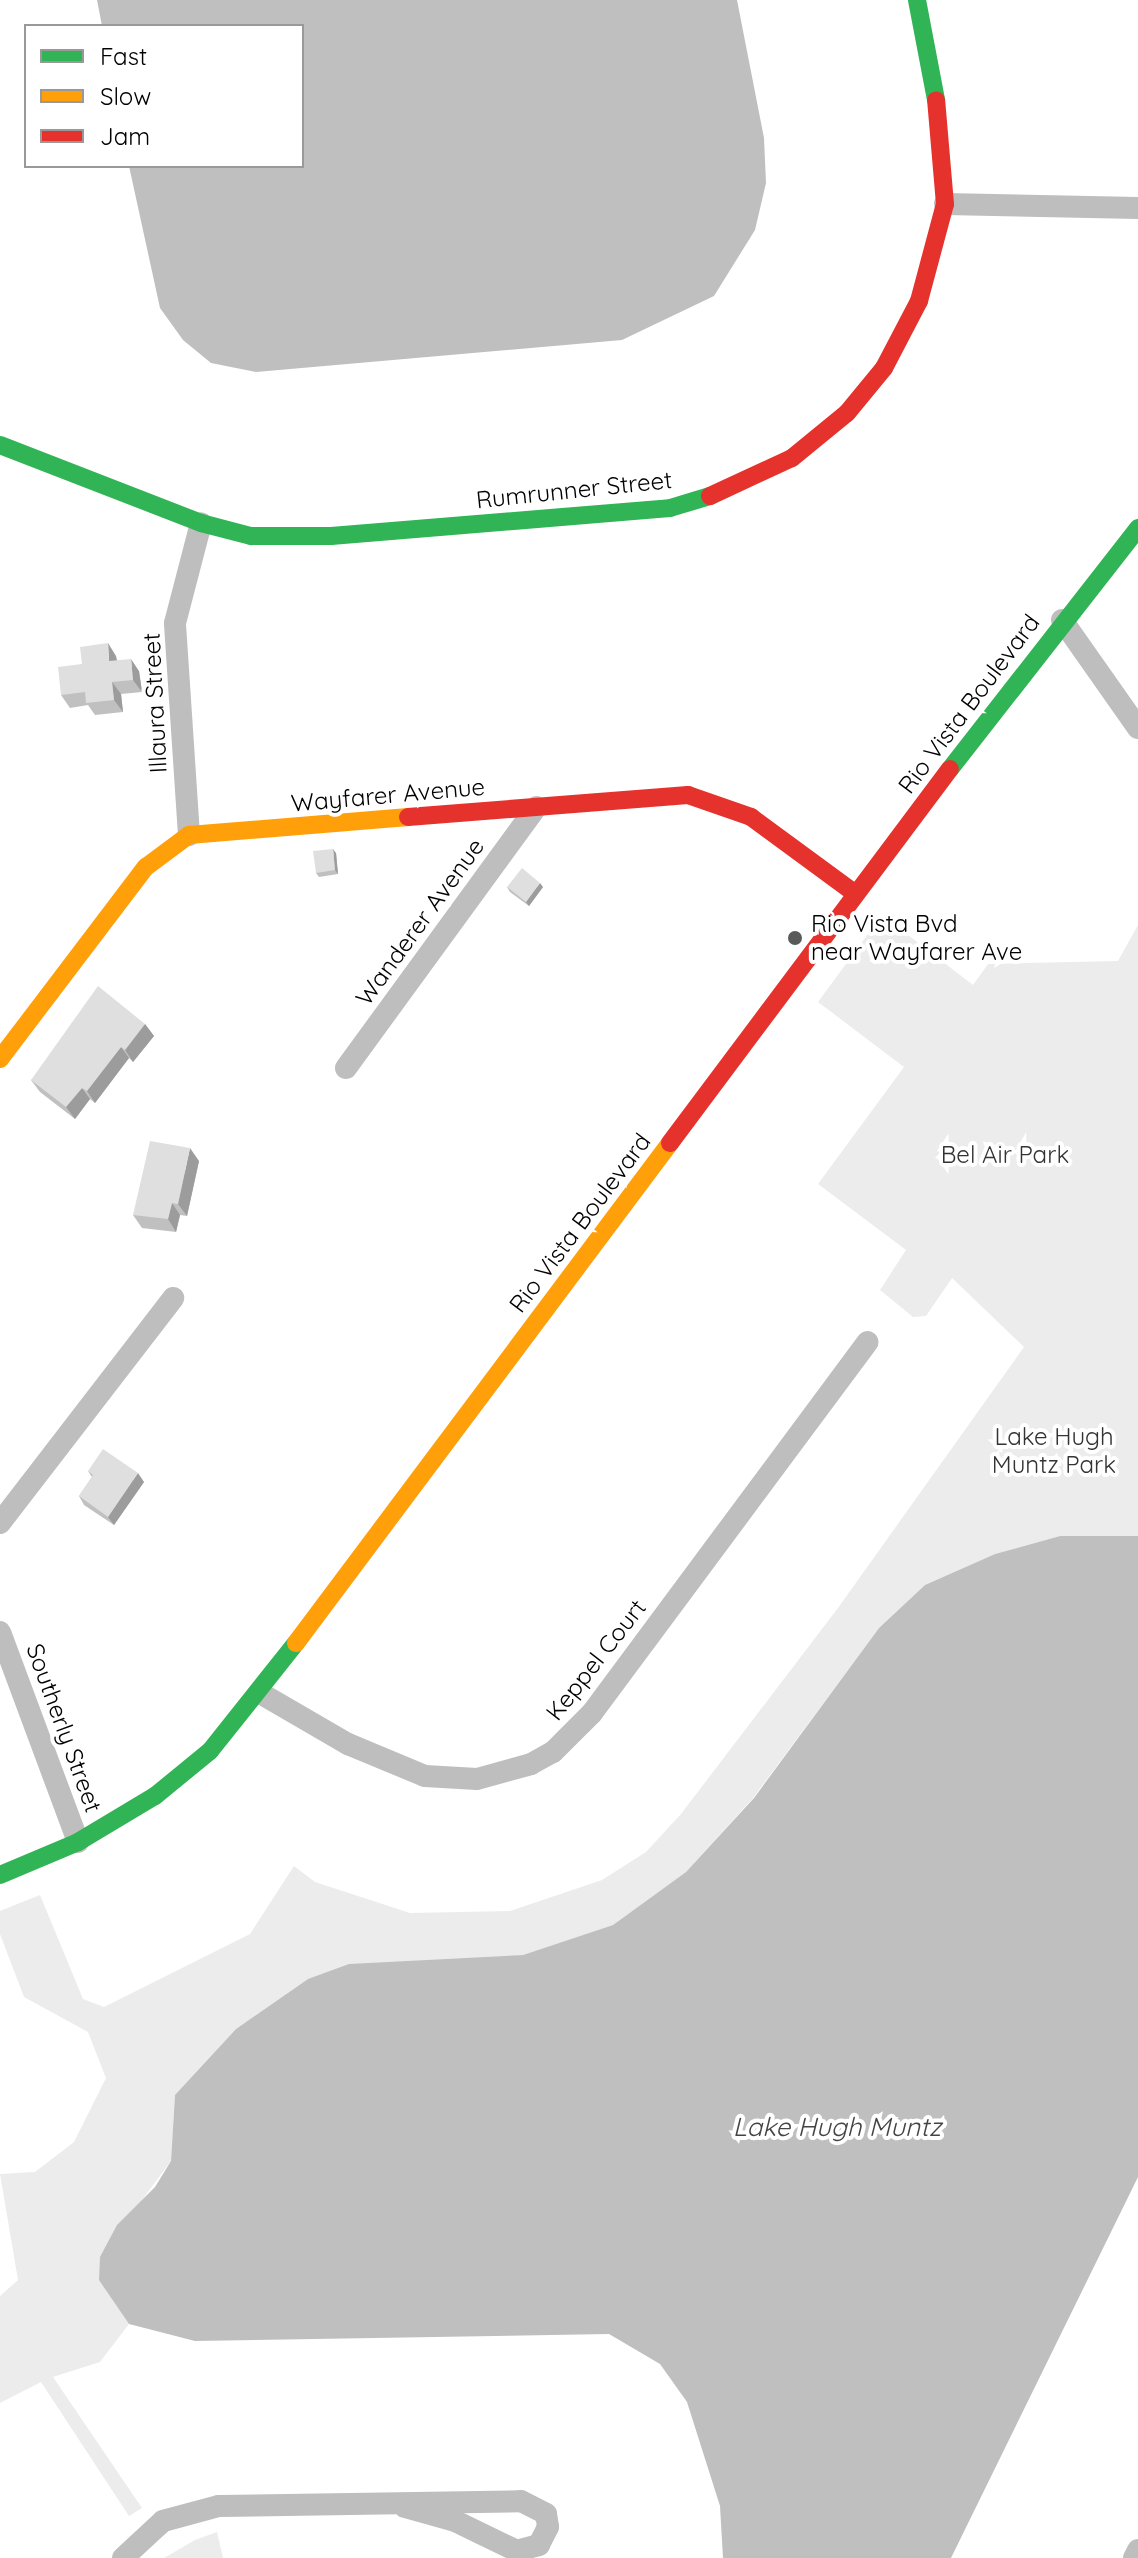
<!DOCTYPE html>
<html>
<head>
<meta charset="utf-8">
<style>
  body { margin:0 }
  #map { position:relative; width:1138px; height:2558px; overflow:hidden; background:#fff; font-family:Quicksand,sans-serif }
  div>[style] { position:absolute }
  .green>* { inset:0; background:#ececec }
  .water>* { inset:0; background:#bfbfbf }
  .street>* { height:22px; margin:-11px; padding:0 11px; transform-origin:11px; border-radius:11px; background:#bebebe }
  .fast>* { height:18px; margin:-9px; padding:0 9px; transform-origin:9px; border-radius:9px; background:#30b455 }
  .slow>* { height:18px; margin:-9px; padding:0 9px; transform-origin:9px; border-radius:9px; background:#ff9f0a }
  .jam>* { height:18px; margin:-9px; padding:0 9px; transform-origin:9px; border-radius:9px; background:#e5322d }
  .wall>* { inset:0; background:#c0c0c0 }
  .shaded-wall>* { inset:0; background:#9c9c9c }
  .building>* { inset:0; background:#dfdfdf }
  .dots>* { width:22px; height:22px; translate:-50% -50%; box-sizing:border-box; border:4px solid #fff; border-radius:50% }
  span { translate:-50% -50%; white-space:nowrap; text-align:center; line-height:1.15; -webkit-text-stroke:8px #fff; paint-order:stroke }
  .street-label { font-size:24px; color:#000 }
  .poi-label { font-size:24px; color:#000 }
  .left { translate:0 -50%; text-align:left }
  .park-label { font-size:24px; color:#333 }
  .water-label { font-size:26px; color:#444; font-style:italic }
  .legend { position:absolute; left:24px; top:24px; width:280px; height:144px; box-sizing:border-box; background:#fff; border:2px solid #999; margin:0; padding:10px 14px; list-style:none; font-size:24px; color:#000 }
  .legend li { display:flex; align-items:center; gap:16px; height:40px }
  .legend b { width:40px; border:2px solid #999 }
</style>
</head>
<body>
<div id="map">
  <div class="green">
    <i style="clip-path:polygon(882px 915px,973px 985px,988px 964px,1118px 961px,1138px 925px,1138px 1536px,1060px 1536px,995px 1554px,925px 1585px,879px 1628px,753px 1798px,686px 1872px,613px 1925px,523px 1955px,308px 1979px,236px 2029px,175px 2095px,171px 2161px,139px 2204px,100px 2280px,129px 2324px,100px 2362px,53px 2377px,142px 2508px,129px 2516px,41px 2382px,0 2403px,0 2296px,18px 2280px,0 2174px,35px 2172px,74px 2142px,106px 2078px,88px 2032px,24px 1997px,0 1934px,0 1911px,40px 1895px,83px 1999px,104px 2007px,250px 1934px,294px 1866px,315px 1882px,410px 1913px,510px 1911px,602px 1880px,646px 1852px,681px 1814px,838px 1608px,1024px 1347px,952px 1278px,926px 1316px,913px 1317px,880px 1290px,906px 1250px,818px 1184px,904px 1067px,818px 1002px)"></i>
    <i style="clip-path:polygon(217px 2532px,223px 2558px,164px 2558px,195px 2540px)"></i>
  </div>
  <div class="water">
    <i style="clip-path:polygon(97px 0,737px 0,764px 138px,766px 183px,755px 230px,714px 296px,622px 340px,256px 372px,211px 363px,183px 340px,160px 308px,129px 166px,302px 166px,302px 26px,102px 26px)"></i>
    <i style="clip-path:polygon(1060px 1536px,1138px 1536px,1138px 2177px,951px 2558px,723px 2558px,720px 2506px,687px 2402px,660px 2364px,609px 2334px,195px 2341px,129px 2324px,99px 2280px,100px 2257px,117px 2225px,155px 2187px,171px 2161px,175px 2095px,236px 2029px,308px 1979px,349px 1964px,523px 1955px,613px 1925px,686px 1872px,754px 1798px,879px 1628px,925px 1585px,995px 1554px)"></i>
  </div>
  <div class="street">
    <i style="left:945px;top:204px;width:193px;rotate:1.2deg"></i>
    <i style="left:1062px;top:620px;width:132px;rotate:54.9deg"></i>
    <i style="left:189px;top:835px;width:212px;rotate:-93.8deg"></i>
    <i style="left:175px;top:623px;width:103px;rotate:-75.4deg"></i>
    <i style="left:346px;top:1068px;width:323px;rotate:-53.9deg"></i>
    <i style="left:0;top:1523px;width:284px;rotate:-52.4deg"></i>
    <i style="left:0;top:1632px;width:224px;rotate:69.6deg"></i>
    <i style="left:260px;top:1693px;width:102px;rotate:30.1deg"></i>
    <i style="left:348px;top:1744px;width:83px;rotate:22.6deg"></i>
    <i style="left:425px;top:1776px;width:52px;rotate:3.3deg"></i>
    <i style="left:477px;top:1779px;width:56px;rotate:-15.5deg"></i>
    <i style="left:531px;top:1764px;width:25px;rotate:-29deg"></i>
    <i style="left:553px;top:1752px;width:55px;rotate:-45deg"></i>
    <i style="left:592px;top:1713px;width:462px;rotate:-53.4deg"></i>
    <i style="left:123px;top:2558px;width:54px;rotate:-42.8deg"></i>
    <i style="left:163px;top:2521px;width:58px;rotate:-15deg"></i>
    <i style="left:219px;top:2506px;width:302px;rotate:-0.9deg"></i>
    <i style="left:521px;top:2501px;width:28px;rotate:27deg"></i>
    <i style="left:546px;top:2514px;width:13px;rotate:81deg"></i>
    <i style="left:548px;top:2527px;width:20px;rotate:117deg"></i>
    <i style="left:539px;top:2545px;width:23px;rotate:165deg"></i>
    <i style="left:517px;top:2551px;width:69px;rotate:-154.2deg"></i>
    <i style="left:455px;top:2521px;width:52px;rotate:-164.4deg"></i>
    <i style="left:1134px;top:2558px;width:9px;rotate:-63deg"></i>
  </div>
  <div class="fast">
    <i style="left:917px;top:0;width:102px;rotate:79.2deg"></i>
    <i style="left:0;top:445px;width:216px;rotate:21.2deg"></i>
    <i style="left:201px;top:523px;width:52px;rotate:14.6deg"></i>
    <i style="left:251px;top:536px;width:80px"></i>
    <i style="left:331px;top:536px;width:340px;rotate:-4.7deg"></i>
    <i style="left:670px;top:508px;width:42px;rotate:-16.7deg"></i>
    <i style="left:950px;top:769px;width:306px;rotate:-52deg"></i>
    <i style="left:0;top:1875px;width:85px;rotate:-22.9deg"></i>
    <i style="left:78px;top:1842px;width:90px;rotate:-30.9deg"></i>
    <i style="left:155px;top:1796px;width:71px;rotate:-39.3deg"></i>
    <i style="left:210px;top:1751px;width:138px;rotate:-51.5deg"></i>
  </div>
  <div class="slow">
    <i style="left:0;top:1059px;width:241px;rotate:-52.8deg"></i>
    <i style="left:146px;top:867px;width:54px;rotate:-36.7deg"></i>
    <i style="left:189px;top:835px;width:220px;rotate:-4.7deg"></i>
    <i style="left:296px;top:1643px;width:624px;rotate:-53.2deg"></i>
  </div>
  <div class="jam">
    <i style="left:710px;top:496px;width:90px;rotate:-24.9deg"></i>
    <i style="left:792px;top:458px;width:71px;rotate:-39.3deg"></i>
    <i style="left:847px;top:413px;width:58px;rotate:-50.6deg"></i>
    <i style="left:884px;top:368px;width:76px;rotate:-62.4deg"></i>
    <i style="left:919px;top:301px;width:100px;rotate:-75deg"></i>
    <i style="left:945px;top:204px;width:104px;rotate:-94.9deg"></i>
    <i style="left:408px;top:817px;width:281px;rotate:-4.5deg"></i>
    <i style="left:688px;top:795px;width:67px;rotate:19.2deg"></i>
    <i style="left:751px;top:817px;width:130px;rotate:36.3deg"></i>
    <i style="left:670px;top:1143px;width:467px;rotate:-53.2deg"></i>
  </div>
  <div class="wall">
    <i style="clip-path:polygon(116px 656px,117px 660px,139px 671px,142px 692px,121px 694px,123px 712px,95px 715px,88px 705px,70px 708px,61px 695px)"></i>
    <i style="clip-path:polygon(336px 853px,338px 874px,319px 877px,316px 873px)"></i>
    <i style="clip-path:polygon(507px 887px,543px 887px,529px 906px,510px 892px)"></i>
    <i style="clip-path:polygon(145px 1024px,154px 1036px,133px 1062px,129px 1058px,95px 1103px,90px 1099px,75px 1119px,40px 1092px,31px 1080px)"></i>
    <i style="clip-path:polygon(199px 1161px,187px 1216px,180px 1215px,176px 1232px,142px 1228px,133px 1215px)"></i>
    <i style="clip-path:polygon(88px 1471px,144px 1482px,114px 1525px,84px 1505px,79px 1496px,92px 1477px)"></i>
  </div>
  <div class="shaded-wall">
    <i style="clip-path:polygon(108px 643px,116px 656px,118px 673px,109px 661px)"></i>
    <i style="clip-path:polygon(131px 659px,139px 671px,142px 692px,133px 680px)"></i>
    <i style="clip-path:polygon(112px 682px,121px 694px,123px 712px,114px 700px)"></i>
    <i style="clip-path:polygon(333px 849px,336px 853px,338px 874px,335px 870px)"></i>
    <i style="clip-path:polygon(540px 883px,543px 887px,529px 906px,526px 902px)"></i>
    <i style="clip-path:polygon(145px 1024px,154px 1036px,133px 1062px,125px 1050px)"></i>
    <i style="clip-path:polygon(121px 1047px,129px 1058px,95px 1103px,87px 1091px)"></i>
    <i style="clip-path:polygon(82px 1088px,90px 1099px,75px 1119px,66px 1107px)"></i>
    <i style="clip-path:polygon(190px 1148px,199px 1161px,187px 1216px,178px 1204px)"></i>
    <i style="clip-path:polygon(172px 1203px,180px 1215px,176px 1232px,168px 1219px)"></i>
    <i style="clip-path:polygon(138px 1473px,144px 1482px,114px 1525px,108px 1517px)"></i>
  </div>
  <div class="building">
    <i style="clip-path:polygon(108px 643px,109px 661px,131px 659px,133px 680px,112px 682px,114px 700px,86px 703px,85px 692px,61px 695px,58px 667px,82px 664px,80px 647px)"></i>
    <i style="clip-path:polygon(333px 849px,335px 870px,316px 873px,313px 851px)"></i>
    <i style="clip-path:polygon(522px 868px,540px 883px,526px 902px,507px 887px)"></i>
    <i style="clip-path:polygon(98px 986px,145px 1024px,125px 1050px,121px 1047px,87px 1091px,82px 1088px,66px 1107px,31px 1080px)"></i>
    <i style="clip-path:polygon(150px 1141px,190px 1148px,178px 1204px,172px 1203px,168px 1219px,133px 1215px)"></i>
    <i style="clip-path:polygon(103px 1449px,138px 1473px,108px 1517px,79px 1496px,93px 1475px,88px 1471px)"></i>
  </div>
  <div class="dots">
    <i style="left:795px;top:938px;background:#595959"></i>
  </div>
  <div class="street-label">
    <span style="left:574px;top:490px;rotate:-6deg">Rumrunner Street</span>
    <span style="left:155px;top:703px;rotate:-93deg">Illaura Street</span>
    <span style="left:969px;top:704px;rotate:-53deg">Rio Vista Boulevard</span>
    <span style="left:388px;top:795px;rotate:-5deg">Wayfarer Avenue</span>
    <span style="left:420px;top:922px;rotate:-54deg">Wanderer Avenue</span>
    <span style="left:580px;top:1223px;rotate:-53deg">Rio Vista Boulevard</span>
    <span style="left:596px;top:1660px;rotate:-52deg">Keppel Court</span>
    <span style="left:64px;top:1728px;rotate:70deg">Southerly Street</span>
  </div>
  <div class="poi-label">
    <span class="left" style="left:811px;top:938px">Rio Vista Bvd<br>near Wayfarer Ave</span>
  </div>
  <div class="park-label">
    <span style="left:1005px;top:1155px">Bel Air Park</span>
    <span style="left:1054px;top:1451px">Lake Hugh<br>Muntz Park</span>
  </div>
  <div class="water-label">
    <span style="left:837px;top:2127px">Lake Hugh Muntz</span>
  </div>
  <ul class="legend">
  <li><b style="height:10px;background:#30b455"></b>Fast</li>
  <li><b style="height:10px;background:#ff9f0a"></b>Slow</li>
  <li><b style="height:10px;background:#e5322d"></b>Jam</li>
  </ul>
</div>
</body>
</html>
